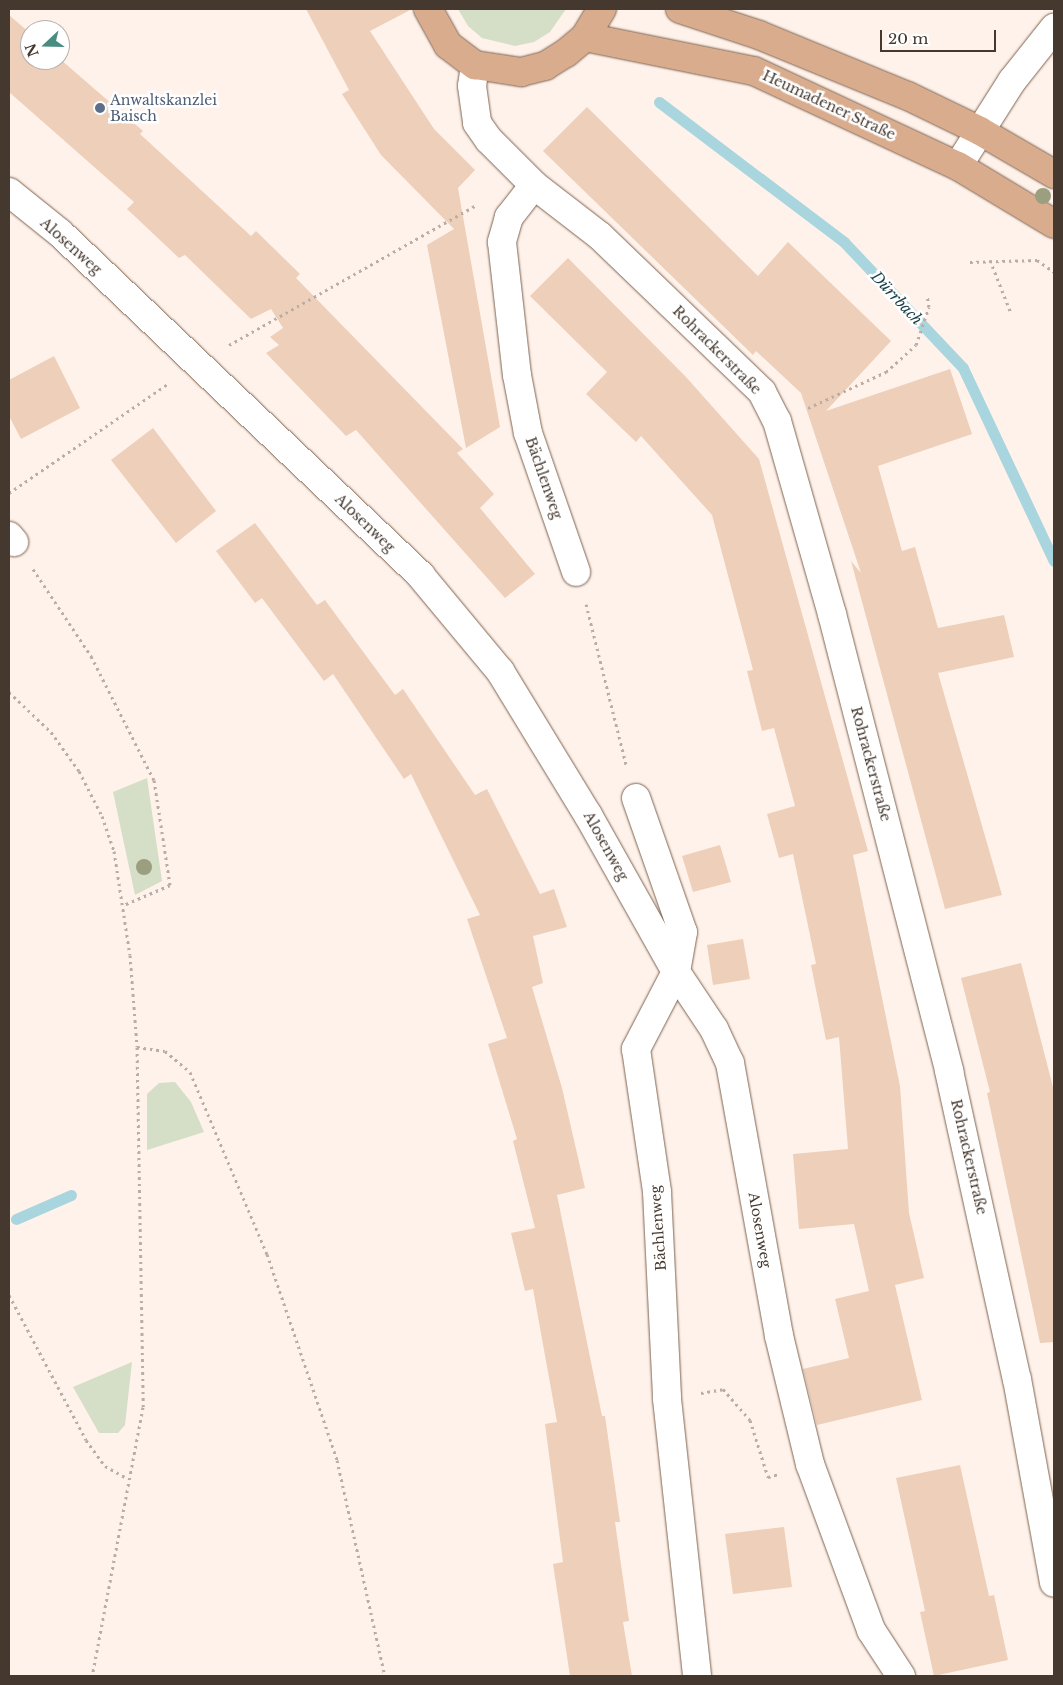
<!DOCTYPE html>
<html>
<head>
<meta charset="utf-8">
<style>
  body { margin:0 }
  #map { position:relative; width:1063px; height:1685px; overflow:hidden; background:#fff2ea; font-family:"Libre Baskerville",serif }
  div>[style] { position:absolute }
  .green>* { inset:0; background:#d5dec6 }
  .stream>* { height:11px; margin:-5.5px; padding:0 5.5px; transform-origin:5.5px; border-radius:5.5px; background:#a9d5de }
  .building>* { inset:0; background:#edcfba }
  .path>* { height:3px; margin-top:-1.5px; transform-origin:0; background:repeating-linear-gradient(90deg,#baada5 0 2.5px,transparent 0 6.5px) }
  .roads { filter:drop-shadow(0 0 1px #7d6350) drop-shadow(0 0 1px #7d6350) }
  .minor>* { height:28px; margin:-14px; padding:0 14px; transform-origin:14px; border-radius:14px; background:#fff }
  .major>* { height:28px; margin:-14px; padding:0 14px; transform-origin:14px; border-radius:14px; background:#daac8e }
  .trees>* { width:16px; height:16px; margin:-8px; border-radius:50%; background:#9b9e7f }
  .dots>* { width:14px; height:14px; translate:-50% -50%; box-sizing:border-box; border:2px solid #fff; border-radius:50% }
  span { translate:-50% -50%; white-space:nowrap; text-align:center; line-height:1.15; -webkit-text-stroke:5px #fff; paint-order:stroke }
  .service-label { font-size:14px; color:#4e5e75 }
  .left { translate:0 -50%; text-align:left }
  .street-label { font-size:14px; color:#44382f }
  .water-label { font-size:15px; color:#163f47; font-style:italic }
  .frame { position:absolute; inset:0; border:10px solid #44382f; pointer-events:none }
  .north { position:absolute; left:20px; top:20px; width:50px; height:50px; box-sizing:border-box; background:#fff; border:1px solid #b4afac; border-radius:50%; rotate:249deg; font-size:14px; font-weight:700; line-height:20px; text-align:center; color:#44382f }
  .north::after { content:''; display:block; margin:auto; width:18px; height:22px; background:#498d82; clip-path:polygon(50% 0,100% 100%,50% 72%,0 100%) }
  .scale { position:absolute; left:880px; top:30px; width:116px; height:22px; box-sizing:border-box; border:2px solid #44382f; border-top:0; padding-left:6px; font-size:15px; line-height:18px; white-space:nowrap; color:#44382f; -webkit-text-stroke:4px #fff; paint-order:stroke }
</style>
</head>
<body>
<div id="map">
  <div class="green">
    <i style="clip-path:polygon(458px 9px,566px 9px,550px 32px,534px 42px,515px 46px,482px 38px,468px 26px)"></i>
    <i style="clip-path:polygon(147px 778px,162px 881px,135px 895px,113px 792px)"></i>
    <i style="clip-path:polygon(175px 1082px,191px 1102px,204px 1132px,147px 1150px,147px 1094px,159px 1083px)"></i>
    <i style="clip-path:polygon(132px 1362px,125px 1425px,118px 1433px,99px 1433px,73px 1387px)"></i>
  </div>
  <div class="stream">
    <i style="left:659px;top:102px;width:232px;rotate:37.1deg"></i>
    <i style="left:844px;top:242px;width:173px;rotate:46.6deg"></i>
    <i style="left:963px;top:368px;width:213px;rotate:64.8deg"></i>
    <i style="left:16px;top:1219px;width:60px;rotate:-23.6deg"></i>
  </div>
  <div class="building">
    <i style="clip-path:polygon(306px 9px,412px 9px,370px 31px,434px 129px,475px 170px,458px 188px,500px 427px,466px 448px,427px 245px,454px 229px,381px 155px,342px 94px,349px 90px)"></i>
    <i style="clip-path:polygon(9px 15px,30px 33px,30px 60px,60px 59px,143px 131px,140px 134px,251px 236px,256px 231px,300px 274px,296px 278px,463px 449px,457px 453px,494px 494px,480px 508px,535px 574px,505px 598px,356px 430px,346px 436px,266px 353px,279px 345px,270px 337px,283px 328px,271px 309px,251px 319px,185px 255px,179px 258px,127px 209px,134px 202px,9px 92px)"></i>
    <i style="clip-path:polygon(587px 107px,758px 276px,788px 242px,891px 341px,826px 411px,950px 369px,972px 434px,878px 466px,902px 551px,915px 547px,938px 628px,1004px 615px,1014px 657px,938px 673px,1002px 895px,945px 909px,851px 561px,861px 573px,801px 393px,756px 351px,753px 355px,543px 151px)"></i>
    <i style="clip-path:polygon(568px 258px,686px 377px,759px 459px,868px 851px,853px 855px,900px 1086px,909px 1213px,924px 1278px,895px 1285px,922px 1400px,817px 1425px,803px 1369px,849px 1358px,835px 1299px,873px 1290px,869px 1291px,854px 1224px,799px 1229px,793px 1154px,848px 1149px,839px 1037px,826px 1040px,811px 965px,816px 964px,793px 854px,779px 858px,767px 814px,795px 806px,774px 728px,762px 731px,747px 671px,753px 670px,712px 515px,641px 436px,636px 442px,586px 394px,607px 372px,530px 296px)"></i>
    <i style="clip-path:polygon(54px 356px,80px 408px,21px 439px,9px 416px,9px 380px)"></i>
    <i style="clip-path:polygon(153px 428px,216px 511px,176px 543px,111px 460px)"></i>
    <i style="clip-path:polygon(255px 523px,317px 605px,325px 600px,395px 695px,403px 689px,475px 795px,487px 789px,540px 894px,554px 889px,567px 927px,533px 936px,543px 983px,532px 987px,562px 1088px,585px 1188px,557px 1195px,602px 1416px,605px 1416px,620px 1522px,615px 1522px,629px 1621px,623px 1622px,632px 1676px,570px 1676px,553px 1564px,563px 1562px,545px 1424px,557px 1422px,533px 1289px,525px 1291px,511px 1233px,535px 1228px,513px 1141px,517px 1139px,488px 1044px,507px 1038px,467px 919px,480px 915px,411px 774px,404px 779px,333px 674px,324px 681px,262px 598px,255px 603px,216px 551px)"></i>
    <i style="clip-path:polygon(720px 845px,731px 882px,693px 892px,682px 856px)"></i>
    <i style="clip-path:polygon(743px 939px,750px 979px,713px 985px,707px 945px)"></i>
    <i style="clip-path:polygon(1021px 963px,1054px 1091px,1054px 1342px,1040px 1343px,987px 1093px,990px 1092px,961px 978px)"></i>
    <i style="clip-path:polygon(960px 1465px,989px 1596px,994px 1595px,1008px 1660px,934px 1676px,920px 1612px,925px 1611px,896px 1478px)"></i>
    <i style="clip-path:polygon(784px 1527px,792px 1587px,733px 1594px,725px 1534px)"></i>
  </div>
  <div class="path">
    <i style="left:990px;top:260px;width:57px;rotate:68.4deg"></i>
    <i style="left:970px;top:262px;width:67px;rotate:-1.7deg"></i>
    <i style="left:1037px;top:260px;width:21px;rotate:35deg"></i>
    <i style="left:229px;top:345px;width:284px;rotate:-29.5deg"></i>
    <i style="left:808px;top:408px;width:86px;rotate:-24.8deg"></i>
    <i style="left:886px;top:372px;width:40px;rotate:-42deg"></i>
    <i style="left:916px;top:345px;width:40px;rotate:-71.1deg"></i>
    <i style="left:929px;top:307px;width:12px;rotate:-99deg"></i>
    <i style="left:9px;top:493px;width:194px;rotate:-34.5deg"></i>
    <i style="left:33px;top:569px;width:105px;rotate:56.3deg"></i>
    <i style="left:91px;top:656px;width:139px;rotate:63.1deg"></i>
    <i style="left:154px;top:780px;width:106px;rotate:81.3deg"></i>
    <i style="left:170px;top:885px;width:50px;rotate:156.5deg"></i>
    <i style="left:586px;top:604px;width:166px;rotate:76deg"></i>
    <i style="left:9px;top:692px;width:58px;rotate:43.6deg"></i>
    <i style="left:51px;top:732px;width:48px;rotate:54.3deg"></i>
    <i style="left:79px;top:771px;width:51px;rotate:62.9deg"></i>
    <i style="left:102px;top:816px;width:37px;rotate:71deg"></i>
    <i style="left:114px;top:851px;width:105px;rotate:81.3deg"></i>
    <i style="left:130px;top:955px;width:92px;rotate:85.6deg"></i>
    <i style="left:137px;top:1047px;width:360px;rotate:89deg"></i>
    <i style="left:143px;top:1407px;width:274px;rotate:100.7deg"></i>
    <i style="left:137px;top:1047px;width:28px;rotate:8deg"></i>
    <i style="left:165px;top:1051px;width:33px;rotate:40deg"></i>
    <i style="left:190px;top:1072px;width:198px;rotate:67.1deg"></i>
    <i style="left:267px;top:1254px;width:218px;rotate:71.2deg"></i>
    <i style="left:337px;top:1460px;width:221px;rotate:77.5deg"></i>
    <i style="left:9px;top:1295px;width:164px;rotate:62deg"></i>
    <i style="left:86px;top:1440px;width:32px;rotate:54deg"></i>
    <i style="left:105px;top:1466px;width:26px;rotate:29deg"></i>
    <i style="left:701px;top:1393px;width:22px;rotate:-10deg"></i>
    <i style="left:723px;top:1389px;width:41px;rotate:48.9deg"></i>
    <i style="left:750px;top:1420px;width:60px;rotate:72.5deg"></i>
    <i style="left:768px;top:1477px;width:11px;rotate:-15deg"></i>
  </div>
  <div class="roads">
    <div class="minor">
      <i style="left:475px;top:65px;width:21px;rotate:98deg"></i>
      <i style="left:472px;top:86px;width:37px;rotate:82deg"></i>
      <i style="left:477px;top:123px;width:21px;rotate:55deg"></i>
      <i style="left:489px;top:140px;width:64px;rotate:45deg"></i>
      <i style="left:534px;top:185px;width:83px;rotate:37.7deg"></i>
      <i style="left:600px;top:236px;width:225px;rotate:43.9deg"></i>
      <i style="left:762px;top:392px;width:33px;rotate:63deg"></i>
      <i style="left:777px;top:421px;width:201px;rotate:74.1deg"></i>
      <i style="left:832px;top:614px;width:472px;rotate:75.6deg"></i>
      <i style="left:949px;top:1071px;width:315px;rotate:77.6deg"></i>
      <i style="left:1017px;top:1379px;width:207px;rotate:79.7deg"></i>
      <i style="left:958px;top:166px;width:101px;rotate:-57.6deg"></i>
      <i style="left:1012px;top:81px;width:68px;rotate:-51.6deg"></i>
      <i style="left:534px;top:185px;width:41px;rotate:128deg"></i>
      <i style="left:509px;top:217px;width:26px;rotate:106deg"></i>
      <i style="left:502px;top:242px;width:134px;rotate:83.6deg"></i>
      <i style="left:517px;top:375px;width:59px;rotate:79.3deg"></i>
      <i style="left:528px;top:433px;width:147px;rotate:70.9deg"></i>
      <i style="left:9px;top:192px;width:65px;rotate:38.8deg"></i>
      <i style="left:60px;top:233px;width:498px;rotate:43.5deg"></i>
      <i style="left:421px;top:576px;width:124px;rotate:50.3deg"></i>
      <i style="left:500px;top:671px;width:169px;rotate:58.6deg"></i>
      <i style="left:588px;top:815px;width:180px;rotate:60.7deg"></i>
      <i style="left:676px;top:972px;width:69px;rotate:56.3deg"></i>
      <i style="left:714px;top:1029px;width:38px;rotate:65deg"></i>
      <i style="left:730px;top:1063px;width:277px;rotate:79.8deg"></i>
      <i style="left:779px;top:1336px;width:132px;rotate:76.4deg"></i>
      <i style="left:810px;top:1464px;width:177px;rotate:69.8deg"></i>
      <i style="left:871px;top:1630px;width:55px;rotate:56.9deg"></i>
      <i style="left:9px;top:536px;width:8px;rotate:50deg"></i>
      <i style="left:636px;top:798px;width:142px;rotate:70.7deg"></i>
      <i style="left:683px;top:932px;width:41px;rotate:99.9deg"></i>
      <i style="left:676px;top:972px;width:87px;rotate:117.5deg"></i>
      <i style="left:636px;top:1049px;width:145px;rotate:81.6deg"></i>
      <i style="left:657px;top:1192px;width:207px;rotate:87.2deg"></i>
      <i style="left:667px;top:1399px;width:279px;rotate:83.8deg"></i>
    </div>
    <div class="major">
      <i style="left:428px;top:9px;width:41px;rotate:60.9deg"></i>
      <i style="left:448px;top:45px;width:34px;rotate:37deg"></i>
      <i style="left:475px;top:65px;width:47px;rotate:8.7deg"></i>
      <i style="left:521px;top:72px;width:25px;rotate:-14deg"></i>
      <i style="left:545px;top:66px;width:25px;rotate:-32deg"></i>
      <i style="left:566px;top:53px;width:25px;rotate:-40deg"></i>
      <i style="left:585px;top:37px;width:33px;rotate:-59deg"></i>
      <i style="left:680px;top:9px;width:83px;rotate:18.2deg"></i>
      <i style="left:759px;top:35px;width:161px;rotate:22.3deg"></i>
      <i style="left:908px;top:96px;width:80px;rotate:25.9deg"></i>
      <i style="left:980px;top:131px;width:86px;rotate:30.2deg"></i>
      <i style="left:585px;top:37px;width:172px;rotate:11.4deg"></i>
      <i style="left:754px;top:71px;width:225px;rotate:25deg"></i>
      <i style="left:958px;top:166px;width:112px;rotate:31.1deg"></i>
    </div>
  </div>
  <div class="trees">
    <i style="left:1043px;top:196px"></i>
    <i style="left:144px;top:867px"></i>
  </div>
  <div class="dots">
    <i style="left:100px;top:108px;background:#5c6f8a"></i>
  </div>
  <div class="service-label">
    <span class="left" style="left:110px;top:108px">Anwaltskanzlei<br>Baisch</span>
  </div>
  <div class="street-label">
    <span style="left:829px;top:105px;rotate:25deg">Heumadener Straße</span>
    <span style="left:71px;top:246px;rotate:42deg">Alosenweg</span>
    <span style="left:717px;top:350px;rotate:45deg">Rohrackerstraße</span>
    <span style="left:544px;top:478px;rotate:71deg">Bächlenweg</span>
    <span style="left:365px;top:523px;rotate:44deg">Alosenweg</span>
    <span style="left:871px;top:764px;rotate:75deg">Rohrackerstraße</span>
    <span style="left:606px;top:846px;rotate:61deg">Alosenweg</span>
    <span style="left:969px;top:1157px;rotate:77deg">Rohrackerstraße</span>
    <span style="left:658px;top:1228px;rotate:-94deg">Bächlenweg</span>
    <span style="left:760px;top:1230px;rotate:80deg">Alosenweg</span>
  </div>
  <div class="water-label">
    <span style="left:897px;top:298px;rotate:47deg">Dürrbach</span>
  </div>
  <div class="frame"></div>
  <div class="north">N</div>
  <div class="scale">20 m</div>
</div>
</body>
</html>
